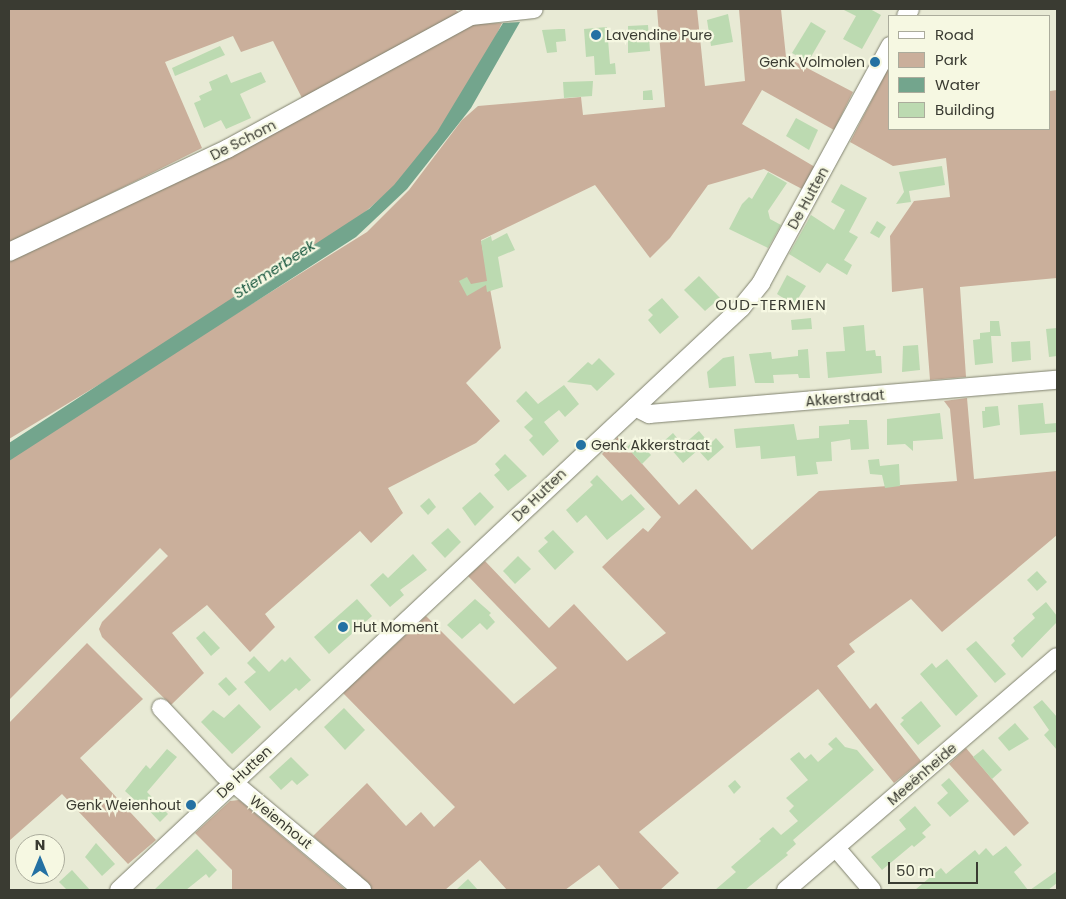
<!DOCTYPE html>
<html>
<head>
<meta charset="utf-8">
<style>
  body { margin:0 }
  #map { position:relative; width:1066px; height:899px; overflow:hidden; background:#e8ead5; font-family:Poppins,sans-serif }
  div>[style] { position:absolute }
  .green>* { inset:0; background:#caaf9b }
  .water>* { inset:0; background:#73a58d }
  .building>* { inset:0; background:#bcdab1 }
  .roads { filter:drop-shadow(0 0 1px #80826f) drop-shadow(0 0 1px #80826f) }
  .minor>* { height:18px; margin:-9px; padding:0 9px; transform-origin:9px; border-radius:9px; background:#fff }
  .dots>* { width:14px; height:14px; translate:-50% -50%; box-sizing:border-box; border:2px solid #f6f8e2; border-radius:50% }
  span { translate:-50% -50%; white-space:nowrap; text-align:center; line-height:1.15; -webkit-text-stroke:4.5px #f6f8e2; paint-order:stroke }
  .poi-label { font-size:14px; color:#3a3b32 }
  .left { translate:0 -50%; text-align:left }
  .right { translate:-100% -50%; text-align:right }
  .street-label { font-size:14px; color:#3a3b32 }
  .water-label { font-size:15px; color:#16553d; font-style:italic }
  .neighbourhood-label { font-size:15px; color:#3a3b32; letter-spacing:1px }
  .frame { position:absolute; inset:0; border:10px solid #3a3b32; pointer-events:none }
  .legend { position:absolute; left:888px; top:15px; width:162px; height:115px; box-sizing:border-box; background:#f6f8e2; border:1px solid #abac9c; margin:0; padding:6px 9px; list-style:none; font-size:15px; color:#3a3b32 }
  .legend li { display:flex; align-items:center; gap:10px; height:25px }
  .legend b { width:25px; border:1px solid #abac9c }
  .north { position:absolute; left:15px; top:834px; width:50px; height:50px; box-sizing:border-box; background:#f6f8e2; border:1px solid #abac9c; border-radius:50%; rotate:0deg; font-size:14px; font-weight:700; line-height:20px; text-align:center; color:#3a3b32 }
  .north::after { content:''; display:block; margin:auto; width:18px; height:22px; background:#2471a3; clip-path:polygon(50% 0,100% 100%,50% 72%,0 100%) }
  .scale { position:absolute; left:888px; top:862px; width:90px; height:22px; box-sizing:border-box; border:2px solid #3a3b32; border-top:0; padding-left:6px; font-size:15px; line-height:18px; white-space:nowrap; color:#3a3b32; -webkit-text-stroke:4px #f6f8e2; paint-order:stroke }
</style>
</head>
<body>
<div id="map">
  <div class="green">
    <i style="clip-path:polygon(9px 9px,454px 9px,463px 15px,302px 98px,273px 41px,241px 52px,233px 36px,165px 62px,202px 148px,9px 244px)"></i>
    <i style="clip-path:polygon(657px 9px,697px 9px,705px 86px,745px 81px,739px 9px,781px 9px,786px 57px,853px 92px,834px 130px,762px 90px,742px 124px,815px 167px,802px 189px,764px 169px,708px 185px,670px 238px,650px 258px,595px 185px,481px 240px,501px 348px,466px 383px,500px 421px,476px 443px,388px 488px,403px 513px,371px 543px,360px 531px,265px 614px,275px 627px,250px 652px,207px 605px,172px 633px,204px 673px,171px 705px,102px 637px,99px 629px,102px 622px,168px 556px,160px 548px,9px 700px,9px 455px,367px 232px,409px 190px,462px 120px,478px 106px,581px 97px,583px 115px,665px 107px)"></i>
    <i style="clip-path:polygon(502px 23px,473px 85px,405px 177px,364px 213px,211px 317px,9px 439px,9px 258px,473px 24px)"></i>
    <i style="clip-path:polygon(890px 65px,890px 129px,1050px 129px,1050px 91px,1057px 90px,1057px 278px,960px 287px,966px 377px,930px 380px,923px 288px,892px 292px,890px 236px,914px 201px,950px 197px,946px 158px,893px 166px,850px 142px)"></i>
    <i style="clip-path:polygon(967px 398px,974px 479px,1057px 471px,1057px 535px,942px 632px,911px 599px,849px 644px,855px 652px,837px 666px,870px 709px,876px 703px,921px 761px,894px 783px,818px 689px,639px 832px,679px 873px,660px 890px,620px 890px,599px 865px,565px 890px,507px 890px,480px 860px,445px 890px,372px 890px,368px 883px,313px 836px,367px 783px,406px 826px,421px 812px,434px 827px,455px 807px,343px 693px,426px 616px,514px 704px,557px 668px,468px 576px,485px 561px,549px 628px,574px 604px,627px 661px,666px 633px,602px 567px,643px 528px,648px 532px,661px 517px,602px 454px,618px 437px,679px 505px,696px 489px,752px 550px,819px 491px,957px 481px,950px 409px,944px 401px)"></i>
    <i style="clip-path:polygon(87px 643px,143px 699px,80px 758px,156px 840px,128px 864px,62px 794px,9px 841px,9px 723px)"></i>
    <i style="clip-path:polygon(966px 748px,1029px 823px,1014px 836px,949px 764px)"></i>
    <i style="clip-path:polygon(239px 800px,271px 827px,346px 890px,232px 890px,232px 870px,195px 833px,230px 801px)"></i>
  </div>
  <div class="water">
    <i style="clip-path:polygon(520px 22px,471px 108px,407px 189px,356px 237px,9px 461px,9px 443px,369px 209px,394px 185px,437px 132px,503px 23px)"></i>
  </div>
  <div class="building">
    <i style="clip-path:polygon(842px 9px,870px 9px,881px 15px,862px 49px,843px 39px,856px 16px)"></i>
    <i style="clip-path:polygon(728px 14px,733px 42px,711px 46px,707px 20px)"></i>
    <i style="clip-path:polygon(811px 22px,826px 31px,808px 62px,792px 53px)"></i>
    <i style="clip-path:polygon(648px 25px,650px 51px,628px 53px,628px 26px)"></i>
    <i style="clip-path:polygon(607px 27px,610px 64px,615px 63px,616px 74px,595px 75px,594px 56px,586px 57px,584px 29px)"></i>
    <i style="clip-path:polygon(559px 29px,565px 29px,566px 41px,556px 42px,557px 52px,547px 53px,542px 30px)"></i>
    <i style="clip-path:polygon(220px 46px,225px 55px,175px 76px,172px 68px)"></i>
    <i style="clip-path:polygon(261px 72px,266px 82px,240px 94px,251px 118px,226px 129px,221px 120px,204px 128px,194px 103px,201px 100px,199px 96px,212px 90px,209px 82px,227px 74px,231px 83px)"></i>
    <i style="clip-path:polygon(593px 81px,592px 96px,564px 98px,563px 82px)"></i>
    <i style="clip-path:polygon(652px 90px,653px 100px,643px 100px,643px 91px)"></i>
    <i style="clip-path:polygon(796px 118px,818px 130px,809px 150px,786px 136px)"></i>
    <i style="clip-path:polygon(942px 166px,945px 185px,909px 191px,911px 202px,896px 204px,904px 192px,899px 172px)"></i>
    <i style="clip-path:polygon(768px 172px,787px 183px,768px 211px,770px 219px,781px 225px,768px 248px,729px 229px,742px 204px,749px 197px,752px 199px)"></i>
    <i style="clip-path:polygon(841px 184px,867px 198px,849px 232px,858px 237px,844px 260px,852px 265px,847px 275px,827px 263px,820px 273px,789px 254px,811px 215px,834px 230px,845px 210px,831px 202px)"></i>
    <i style="clip-path:polygon(877px 221px,886px 227px,879px 238px,870px 233px)"></i>
    <i style="clip-path:polygon(507px 233px,515px 250px,498px 257px,503px 287px,487px 292px,486px 285px,467px 296px,459px 281px,467px 277px,471px 284px,487px 281px,481px 241px,491px 236px,492px 241px)"></i>
    <i style="clip-path:polygon(787px 275px,806px 286px,794px 305px,777px 294px)"></i>
    <i style="clip-path:polygon(699px 276px,720px 298px,705px 311px,684px 290px)"></i>
    <i style="clip-path:polygon(662px 298px,679px 317px,660px 334px,648px 320px,653px 315px,648px 310px)"></i>
    <i style="clip-path:polygon(811px 318px,812px 329px,792px 330px,791px 320px)"></i>
    <i style="clip-path:polygon(990px 321px,999px 321px,1001px 336px,991px 336px,993px 363px,975px 365px,973px 340px,980px 339px,980px 333px,990px 332px)"></i>
    <i style="clip-path:polygon(864px 325px,866px 351px,875px 350px,876px 356px,881px 356px,882px 373px,828px 378px,826px 352px,845px 351px,843px 327px)"></i>
    <i style="clip-path:polygon(1057px 328px,1057px 356px,1049px 357px,1046px 329px)"></i>
    <i style="clip-path:polygon(1030px 341px,1031px 360px,1012px 362px,1011px 342px)"></i>
    <i style="clip-path:polygon(918px 345px,920px 370px,902px 372px,903px 346px)"></i>
    <i style="clip-path:polygon(808px 349px,810px 378px,799px 378px,798px 374px,773px 375px,774px 383px,755px 383px,749px 354px,771px 352px,772px 359px,798px 356px,798px 350px)"></i>
    <i style="clip-path:polygon(734px 356px,736px 386px,709px 388px,707px 372px,723px 358px)"></i>
    <i style="clip-path:polygon(599px 358px,615px 374px,597px 391px,591px 385px,567px 382px,588px 362px,592px 365px)"></i>
    <i style="clip-path:polygon(564px 385px,579px 404px,565px 417px,559px 410px,544px 422px,559px 441px,543px 456px,529px 440px,533px 436px,524px 427px,533px 419px,516px 401px,526px 391px,538px 404px)"></i>
    <i style="clip-path:polygon(1043px 403px,1045px 424px,1057px 423px,1057px 432px,1020px 435px,1018px 405px)"></i>
    <i style="clip-path:polygon(998px 406px,1000px 425px,983px 428px,982px 411px,985px 411px,985px 407px)"></i>
    <i style="clip-path:polygon(940px 413px,943px 439px,913px 441px,913px 451px,905px 444px,887px 445px,887px 419px)"></i>
    <i style="clip-path:polygon(849px 420px,867px 420px,869px 449px,851px 450px,850px 439px,831px 442px,832px 461px,816px 462px,818px 474px,797px 476px,795px 456px,761px 459px,760px 446px,736px 448px,734px 429px,794px 424px,797px 440px,819px 438px,819px 426px,849px 424px)"></i>
    <i style="clip-path:polygon(699px 431px,710px 444px,716px 438px,724px 447px,708px 461px,698px 450px,683px 463px,664px 441px,673px 433px,683px 445px)"></i>
    <i style="clip-path:polygon(636px 439px,651px 455px,642px 464px,627px 447px)"></i>
    <i style="clip-path:polygon(505px 454px,527px 476px,508px 491px,494px 475px,500px 470px,495px 464px)"></i>
    <i style="clip-path:polygon(879px 459px,880px 466px,899px 464px,900px 486px,885px 488px,882px 475px,870px 474px,868px 460px)"></i>
    <i style="clip-path:polygon(597px 475px,622px 501px,631px 494px,645px 509px,607px 540px,586px 515px,577px 523px,566px 510px,593px 485px,590px 482px)"></i>
    <i style="clip-path:polygon(480px 492px,494px 507px,475px 526px,462px 508px)"></i>
    <i style="clip-path:polygon(429px 498px,436px 507px,428px 515px,420px 506px)"></i>
    <i style="clip-path:polygon(448px 528px,461px 542px,445px 558px,431px 543px)"></i>
    <i style="clip-path:polygon(553px 530px,574px 552px,555px 570px,538px 551px,548px 542px,544px 538px)"></i>
    <i style="clip-path:polygon(413px 554px,427px 570px,400px 590px,404px 595px,390px 607px,370px 585px,383px 573px,388px 578px)"></i>
    <i style="clip-path:polygon(518px 556px,531px 569px,515px 584px,503px 571px)"></i>
    <i style="clip-path:polygon(1037px 571px,1047px 582px,1037px 591px,1027px 580px)"></i>
    <i style="clip-path:polygon(357px 599px,372px 616px,329px 654px,314px 637px)"></i>
    <i style="clip-path:polygon(475px 599px,491px 613px,489px 615px,495px 622px,487px 630px,480px 623px,462px 639px,447px 625px)"></i>
    <i style="clip-path:polygon(1046px 602px,1057px 616px,1057px 622px,1022px 658px,1011px 645px,1015px 641px,1013px 638px,1035px 618px,1032px 614px)"></i>
    <i style="clip-path:polygon(204px 631px,220px 648px,211px 656px,196px 638px)"></i>
    <i style="clip-path:polygon(976px 641px,1006px 674px,995px 683px,966px 649px)"></i>
    <i style="clip-path:polygon(254px 656px,269px 672px,282px 659px,285px 662px,290px 657px,311px 680px,299px 691px,296px 688px,270px 711px,244px 682px,256px 672px,247px 663px)"></i>
    <i style="clip-path:polygon(947px 659px,978px 696px,956px 716px,920px 674px,932px 663px,936px 668px)"></i>
    <i style="clip-path:polygon(226px 677px,237px 689px,229px 696px,218px 684px)"></i>
    <i style="clip-path:polygon(1042px 700px,1057px 717px,1057px 750px,1044px 735px,1049px 730px,1033px 707px)"></i>
    <i style="clip-path:polygon(921px 701px,941px 726px,918px 745px,900px 724px,904px 720px,901px 718px)"></i>
    <i style="clip-path:polygon(239px 704px,261px 727px,232px 754px,201px 722px,213px 710px,224px 718px)"></i>
    <i style="clip-path:polygon(344px 708px,365px 730px,345px 750px,324px 727px)"></i>
    <i style="clip-path:polygon(1015px 723px,1029px 739px,1009px 751px,998px 738px)"></i>
    <i style="clip-path:polygon(836px 737px,845px 747px,857px 750px,874px 770px,793px 840px,796px 844px,786px 853px,788px 855px,745px 890px,715px 890px,736px 872px,731px 867px,761px 841px,759px 839px,773px 827px,781px 835px,798px 821px,789px 811px,794px 806px,786px 798px,808px 780px,790px 759px,799px 752px,805px 759px,811px 754px,818px 762px,833px 749px,828px 744px)"></i>
    <i style="clip-path:polygon(167px 749px,177px 757px,147px 792px,168px 814px,160px 822px,139px 800px,137px 802px,125px 791px,146px 765px,150px 769px)"></i>
    <i style="clip-path:polygon(983px 749px,1002px 770px,992px 779px,973px 757px)"></i>
    <i style="clip-path:polygon(291px 757px,309px 775px,297px 785px,292px 780px,281px 790px,269px 777px)"></i>
    <i style="clip-path:polygon(949px 778px,969px 801px,950px 817px,937px 803px,948px 793px,941px 785px)"></i>
    <i style="clip-path:polygon(735px 780px,741px 787px,734px 794px,728px 786px)"></i>
    <i style="clip-path:polygon(915px 806px,931px 825px,922px 833px,926px 837px,914px 847px,912px 845px,882px 870px,871px 857px,906px 829px,899px 820px)"></i>
    <i style="clip-path:polygon(96px 843px,115px 864px,102px 876px,85px 857px)"></i>
    <i style="clip-path:polygon(1006px 846px,1022px 865px,1014px 872px,1028px 890px,915px 890px,941px 868px,946px 874px,975px 850px,979px 855px,986px 848px,993px 856px)"></i>
    <i style="clip-path:polygon(197px 849px,217px 870px,209px 878px,206px 874px,186px 890px,154px 890px)"></i>
    <i style="clip-path:polygon(72px 870px,90px 890px,67px 890px,59px 882px)"></i>
    <i style="clip-path:polygon(1057px 871px,1057px 883px,1048px 890px,1030px 890px)"></i>
    <i style="clip-path:polygon(468px 879px,478px 890px,456px 890px)"></i>
  </div>
  <div class="roads">
    <div class="minor">
      <i style="left:906px;top:16px;width:8px;rotate:-60deg"></i>
      <i style="left:9px;top:252px;width:241px;rotate:-25.3deg"></i>
      <i style="left:227px;top:149px;width:278px;rotate:-28.6deg"></i>
      <i style="left:471px;top:16px;width:63px;rotate:-6.3deg"></i>
      <i style="left:635px;top:407px;width:16px;rotate:27deg"></i>
      <i style="left:649px;top:414px;width:409px;rotate:-4.8deg"></i>
      <i style="left:161px;top:708px;width:91px;rotate:46.8deg"></i>
      <i style="left:223px;top:774px;width:181px;rotate:39.8deg"></i>
      <i style="left:836px;top:848px;width:55px;rotate:49.4deg"></i>
      <i style="left:119px;top:890px;width:852px;rotate:-43.1deg"></i>
      <i style="left:741px;top:308px;width:32px;rotate:-51deg"></i>
      <i style="left:761px;top:283px;width:270px;rotate:-61.4deg"></i>
      <i style="left:786px;top:890px;width:357px;rotate:-40.7deg"></i>
    </div>
  </div>
  <div class="dots">
    <i style="left:596px;top:35px;background:#2471a3"></i>
    <i style="left:875px;top:62px;background:#2471a3"></i>
    <i style="left:581px;top:445px;background:#2471a3"></i>
    <i style="left:343px;top:627px;background:#2471a3"></i>
    <i style="left:191px;top:805px;background:#2471a3"></i>
  </div>
  <div class="poi-label">
    <span class="left" style="left:606px;top:35px">Lavendine Pure</span>
    <span class="right" style="left:865px;top:62px">Genk Volmolen</span>
    <span class="left" style="left:591px;top:445px">Genk Akkerstraat</span>
    <span class="left" style="left:353px;top:627px">Hut Moment</span>
    <span class="right" style="left:181px;top:805px">Genk Weienhout</span>
  </div>
  <div class="street-label">
    <span style="left:243px;top:140px;rotate:-27deg">De Schom</span>
    <span style="left:808px;top:198px;rotate:-61deg">De Hutten</span>
    <span style="left:845px;top:398px;rotate:-5deg">Akkerstraat</span>
    <span style="left:539px;top:495px;rotate:-44deg">De Hutten</span>
    <span style="left:244px;top:772px;rotate:-43deg">De Hutten</span>
    <span style="left:922px;top:774px;rotate:-41deg">Meeënheide</span>
    <span style="left:281px;top:822px;rotate:39deg">Weienhout</span>
  </div>
  <div class="water-label">
    <span style="left:274px;top:269px;rotate:-33deg">Stiemerbeek</span>
  </div>
  <div class="neighbourhood-label">
    <span style="left:771px;top:305px">OUD-TERMIEN</span>
  </div>
  <div class="frame"></div>
  <ul class="legend">
  <li><b style="height:6px;background:#fff"></b>Road</li>
  <li><b style="height:14px;background:#caaf9b"></b>Park</li>
  <li><b style="height:14px;background:#73a58d"></b>Water</li>
  <li><b style="height:14px;background:#bcdab1"></b>Building</li>
  </ul>
  <div class="north">N</div>
  <div class="scale">50 m</div>
</div>
</body>
</html>
